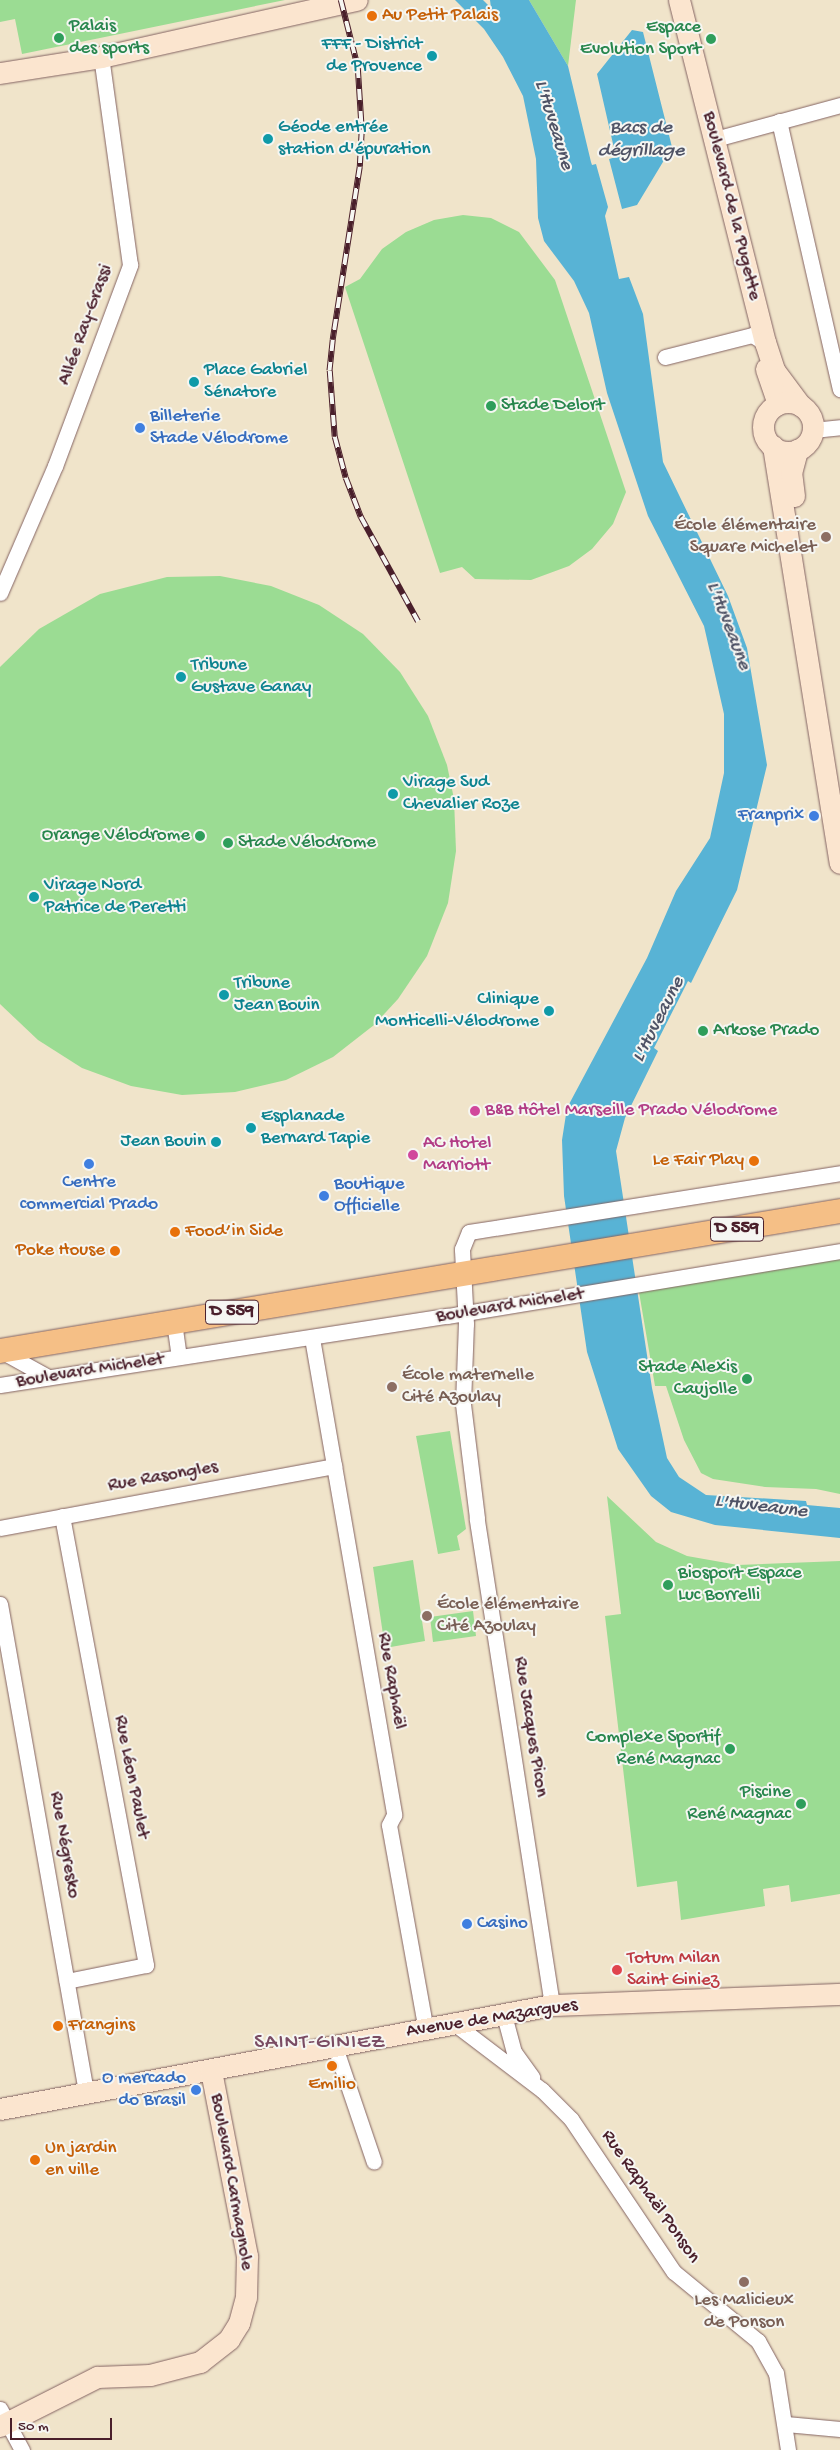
<!DOCTYPE html>
<html>
<head>
<meta charset="utf-8">
<style>
  body { margin:0 }
  #map { position:relative; width:840px; height:2450px; overflow:hidden; background:#f0e4ca; font-family:"Gochi Hand",sans-serif }
  div>[style] { position:absolute }
  .green>* { inset:0; background:#9bdc93 }
  .water>* { inset:0; background:#58b3d5 }
  .roads { filter:drop-shadow(0 0 1px #846463) drop-shadow(0 0 1px #846463) }
  .street>* { height:15px; margin:-7.5px; padding:0 7.5px; transform-origin:7.5px; border-radius:7.5px; background:#fff }
  .secondary>* { height:21px; margin:-10.5px; padding:0 10.5px; transform-origin:10.5px; border-radius:10.5px; background:#fbe5cf }
  .secondary>.ring { margin:-10.5px; padding:0; box-sizing:content-box; background:none; border:21px solid #fbe5cf; border-radius:50% }
  .primary>* { height:24px; margin:-12px; padding:0 12px; transform-origin:12px; border-radius:12px; background:#f5bf86 }
  .rail>* { height:5.5px; margin-top:-2.75px; transform-origin:0; background:repeating-linear-gradient(90deg,#f6f6f2 0 11px,#4a1f2b 0 22px); box-sizing:border-box; border-block:1px solid #4a1f2b }
  .dots>* { width:14px; height:14px; translate:-50% -50%; box-sizing:border-box; border:2px solid #f6f6f2; border-radius:50% }
  span { translate:-50% -50%; white-space:nowrap; text-align:center; line-height:1.15; -webkit-text-stroke:4px #f6f6f2; paint-order:stroke }
  .shield-label span { padding:1px 4px; background:#f6f6f2; border:1px solid; border-radius:4px; -webkit-text-stroke-width:0 }
  .shield-label { font-size:18px; color:#4a1f2b; font-weight:700 }
  .food-label { font-size:19px; color:#c56008 }
  .left { translate:0 -50%; text-align:left }
  .right { translate:-100% -50%; text-align:right }
  .leisure-label { font-size:19px; color:#27864d }
  .culture-label { font-size:19px; color:#0d838f }
  .street-label { font-size:19px; color:#4a1f2b }
  .shop-label { font-size:19px; color:#366cbe }
  .education-label { font-size:19px; color:#785e54 }
  .hotel-label { font-size:19px; color:#b23c85 }
  .health-label { font-size:19px; color:#be3a42 }
  .water-label { font-size:20px; color:#4f5366; font-style:italic }
  .quarter-label { font-size:21px; color:#7a4c63; letter-spacing:1px }
  .scale { position:absolute; left:10px; top:2418px; width:102px; height:22px; box-sizing:border-box; border:2px solid #4a1f2b; border-top:0; padding-left:6px; font-size:15px; line-height:18px; white-space:nowrap; color:#4a1f2b; -webkit-text-stroke:4px #f6f6f2; paint-order:stroke }
</style>
</head>
<body>
<div id="map">
  <div class="green">
    <i style="clip-path:polygon(0 0,285px 0,22px 54px,15px 19px,0 22px)"></i>
    <i style="clip-path:polygon(529px 0,576px 0,568px 66px)"></i>
    <i style="clip-path:polygon(463px 215px,491px 218px,519px 232px,555px 280px,626px 492px,613px 524px,592px 549px,569px 566px,531px 580px,475px 579px,462px 567px,440px 573px,345px 287px,360px 279px,382px 249px,406px 232px,434px 220px)"></i>
    <i style="clip-path:polygon(220px 576px,271px 586px,319px 605px,363px 634px,400px 672px,428px 716px,447px 765px,454px 799px,456px 851px,448px 903px,427px 956px,398px 999px,374px 1025px,333px 1057px,286px 1080px,235px 1092px,182px 1095px,131px 1086px,82px 1068px,38px 1040px,0 1004px,0 667px,39px 629px,100px 594px,167px 577px)"></i>
    <i style="clip-path:polygon(840px 1258px,840px 1494px,816px 1489px,765px 1487px,713px 1479px,701px 1473px,684px 1440px,666px 1386px,655px 1386px,639px 1292px)"></i>
    <i style="clip-path:polygon(450px 1431px,466px 1529px,457px 1536px,460px 1550px,438px 1554px,416px 1436px)"></i>
    <i style="clip-path:polygon(607px 1496px,656px 1542px,687px 1556px,738px 1565px,840px 1561px,840px 1894px,791px 1902px,789px 1885px,763px 1889px,765px 1906px,681px 1920px,677px 1881px,637px 1887px,605px 1616px,621px 1614px)"></i>
    <i style="clip-path:polygon(413px 1560px,425px 1641px,385px 1648px,373px 1567px)"></i>
    <i style="clip-path:polygon(473px 1611px,476px 1636px,433px 1642px,430px 1617px)"></i>
  </div>
  <div class="water">
    <i style="clip-path:polygon(455px 0,483px 0,491px 8px,490px 0,529px 0,568px 66px,591px 162px,592px 165px,596px 164px,608px 207px,605px 216px,619px 279px,629px 277px,643px 314px,663px 462px,728px 596px,747px 648px,767px 765px,737px 890px,691px 983px,688px 981px,654px 1048px,658px 1051px,625px 1118px,616px 1151px,652px 1388px,667px 1458px,679px 1477px,706px 1495px,806px 1501px,807px 1505px,840px 1508px,840px 1538px,715px 1525px,671px 1512px,651px 1496px,618px 1449px,587px 1352px,564px 1196px,562px 1140px,567px 1108px,647px 958px,676px 891px,710px 838px,724px 773px,724px 714px,704px 626px,648px 516px,607px 393px,589px 313px,574px 281px,544px 241px,538px 218px,536px 159px,523px 96px,503px 57px,484px 29px)"></i>
    <i style="clip-path:polygon(632px 30px,643px 32px,672px 147px,637px 205px,622px 209px,609px 159px,616px 157px,597px 74px)"></i>
  </div>
  <div class="roads">
    <div class="street">
      <i style="left:779px;top:121px;width:275px;rotate:77.2deg"></i>
      <i style="left:715px;top:139px;width:130px;rotate:-15.2deg"></i>
      <i style="left:665px;top:357px;width:90px;rotate:-14.2deg"></i>
      <i style="left:752px;top:335px;width:15px;rotate:32deg"></i>
      <i style="left:813px;top:430px;width:27px;rotate:-6deg"></i>
      <i style="left:0;top:593px;width:138px;rotate:-66.6deg"></i>
      <i style="left:55px;top:466px;width:215px;rotate:-69.5deg"></i>
      <i style="left:130px;top:265px;width:210px;rotate:-97.9deg"></i>
      <i style="left:174px;top:1322px;width:35px;rotate:82deg"></i>
      <i style="left:312px;top:1338px;width:484px;rotate:80.2deg"></i>
      <i style="left:394px;top:1815px;width:11px;rotate:117deg"></i>
      <i style="left:389px;top:1825px;width:208px;rotate:79.8deg"></i>
      <i style="left:1px;top:1351px;width:54px;rotate:29deg"></i>
      <i style="left:0;top:1385px;width:453px;rotate:-8.8deg"></i>
      <i style="left:448px;top:1316px;width:397px;rotate:-9.4deg"></i>
      <i style="left:62px;top:1516px;width:457px;rotate:79.4deg"></i>
      <i style="left:146px;top:1965px;width:81px;rotate:168.6deg"></i>
      <i style="left:0;top:1528px;width:340px;rotate:-10.5deg"></i>
      <i style="left:0;top:1604px;width:497px;rotate:80deg"></i>
      <i style="left:552px;top:2005px;width:493px;rotate:-98.8deg"></i>
      <i style="left:477px;top:1518px;width:115px;rotate:-97deg"></i>
      <i style="left:463px;top:1404px;width:80px;rotate:-87.9deg"></i>
      <i style="left:466px;top:1324px;width:75px;rotate:-93.1deg"></i>
      <i style="left:462px;top:1249px;width:18px;rotate:-68deg"></i>
      <i style="left:469px;top:1232px;width:376px;rotate:-9deg"></i>
      <i style="left:504px;top:2015px;width:38px;rotate:75deg"></i>
      <i style="left:514px;top:2052px;width:31px;rotate:54deg"></i>
      <i style="left:455px;top:2024px;width:109px;rotate:37.2deg"></i>
      <i style="left:542px;top:2090px;width:41px;rotate:45deg"></i>
      <i style="left:571px;top:2119px;width:184px;rotate:56.1deg"></i>
      <i style="left:674px;top:2272px;width:109px;rotate:39.4deg"></i>
      <i style="left:758px;top:2341px;width:37px;rotate:61deg"></i>
      <i style="left:776px;top:2373px;width:78px;rotate:81.1deg"></i>
      <i style="left:335px;top:2047px;width:121px;rotate:71.3deg"></i>
      <i style="left:0;top:2409px;width:47px;rotate:61.8deg"></i>
      <i style="left:786px;top:2424px;width:54px;rotate:5.3deg"></i>
    </div>
    <div class="secondary">
      <i style="left:679px;top:0;width:353px;rotate:75.9deg"></i>
      <i style="left:765px;top:342px;width:29px;rotate:72deg"></i>
      <i style="left:774px;top:370px;width:44px;rotate:53.4deg"></i>
      <i style="left:0;top:73px;width:102px;rotate:-9deg"></i>
      <i style="left:101px;top:57px;width:262px;rotate:-12.6deg"></i>
      <i style="left:766px;top:369px;width:37px;rotate:71deg"></i>
      <i class="ring" style="left:763px;top:402px;width:29px;height:29px"></i>
      <i style="left:773px;top:446px;width:422px;rotate:80.9deg"></i>
      <i style="left:794px;top:496px;width:23px;rotate:-97deg"></i>
      <i style="left:791px;top:473px;width:24px;rotate:-75deg"></i>
      <i style="left:0;top:2109px;width:562px;rotate:-10.67deg"></i>
      <i style="left:552px;top:2005px;width:288px;rotate:-2.2deg"></i>
      <i style="left:0;top:2426px;width:109px;rotate:-26.8deg"></i>
      <i style="left:97px;top:2377px;width:53px;rotate:-2.2deg"></i>
      <i style="left:150px;top:2375px;width:52px;rotate:-14.6deg"></i>
      <i style="left:200px;top:2362px;width:37px;rotate:-38deg"></i>
      <i style="left:229px;top:2339px;width:19px;rotate:-58deg"></i>
      <i style="left:239px;top:2323px;width:27px;rotate:-75deg"></i>
      <i style="left:246px;top:2297px;width:41px;rotate:-88.6deg"></i>
      <i style="left:247px;top:2256px;width:189px;rotate:-101deg"></i>
    </div>
    <div class="primary">
      <i style="left:0;top:1351px;width:852px;rotate:-9.46deg"></i>
    </div>
  </div>
  <div class="rail">
    <i style="left:341px;top:0;width:69px;rotate:75.8deg"></i>
    <i style="left:358px;top:67px;width:63px;rotate:86.4deg"></i>
    <i style="left:362px;top:130px;width:37px;rotate:93deg"></i>
    <i style="left:360px;top:167px;width:175px;rotate:98.9deg"></i>
    <i style="left:333px;top:340px;width:31px;rotate:96deg"></i>
    <i style="left:330px;top:371px;width:66px;rotate:85.7deg"></i>
    <i style="left:335px;top:437px;width:42px;rotate:75deg"></i>
    <i style="left:346px;top:478px;width:42px;rotate:69deg"></i>
    <i style="left:361px;top:517px;width:119px;rotate:61.3deg"></i>
  </div>
  <div class="dots">
    <i style="left:372px;top:16px;background:#e8710a"></i>
    <i style="left:59px;top:38px;background:#2e9e5b"></i>
    <i style="left:711px;top:39px;background:#2e9e5b"></i>
    <i style="left:432px;top:56px;background:#0f9aa8"></i>
    <i style="left:268px;top:139px;background:#0f9aa8"></i>
    <i style="left:194px;top:382px;background:#0f9aa8"></i>
    <i style="left:491px;top:406px;background:#2e9e5b"></i>
    <i style="left:140px;top:428px;background:#3f7fe0"></i>
    <i style="left:826px;top:537px;background:#8d6e63"></i>
    <i style="left:181px;top:677px;background:#0f9aa8"></i>
    <i style="left:393px;top:794px;background:#0f9aa8"></i>
    <i style="left:814px;top:816px;background:#3f7fe0"></i>
    <i style="left:200px;top:836px;background:#2e9e5b"></i>
    <i style="left:228px;top:843px;background:#2e9e5b"></i>
    <i style="left:34px;top:897px;background:#0f9aa8"></i>
    <i style="left:224px;top:995px;background:#0f9aa8"></i>
    <i style="left:549px;top:1011px;background:#0f9aa8"></i>
    <i style="left:703px;top:1031px;background:#2e9e5b"></i>
    <i style="left:475px;top:1111px;background:#d1479c"></i>
    <i style="left:251px;top:1128px;background:#0f9aa8"></i>
    <i style="left:216px;top:1142px;background:#0f9aa8"></i>
    <i style="left:413px;top:1155px;background:#d1479c"></i>
    <i style="left:754px;top:1161px;background:#e8710a"></i>
    <i style="left:89px;top:1164px;background:#3f7fe0"></i>
    <i style="left:324px;top:1196px;background:#3f7fe0"></i>
    <i style="left:175px;top:1232px;background:#e8710a"></i>
    <i style="left:115px;top:1251px;background:#e8710a"></i>
    <i style="left:747px;top:1379px;background:#2e9e5b"></i>
    <i style="left:392px;top:1387px;background:#8d6e63"></i>
    <i style="left:668px;top:1585px;background:#2e9e5b"></i>
    <i style="left:427px;top:1616px;background:#8d6e63"></i>
    <i style="left:730px;top:1749px;background:#2e9e5b"></i>
    <i style="left:801px;top:1804px;background:#2e9e5b"></i>
    <i style="left:467px;top:1924px;background:#3f7fe0"></i>
    <i style="left:617px;top:1970px;background:#e0444e"></i>
    <i style="left:58px;top:2026px;background:#e8710a"></i>
    <i style="left:332px;top:2066px;background:#e8710a"></i>
    <i style="left:196px;top:2090px;background:#3f7fe0"></i>
    <i style="left:35px;top:2160px;background:#e8710a"></i>
    <i style="left:744px;top:2282px;background:#8d6e63"></i>
  </div>
  <div class="shield-label">
    <span style="left:737px;top:1229px">D 559</span>
    <span style="left:232px;top:1312px">D 559</span>
  </div>
  <div class="food-label">
    <span class="left" style="left:382px;top:16px">Au Petit Palais</span>
    <span class="right" style="left:744px;top:1161px">Le Fair Play</span>
    <span class="left" style="left:185px;top:1232px">Food’in Side</span>
    <span class="right" style="left:105px;top:1251px">Poke House</span>
    <span class="left" style="left:68px;top:2026px">Frangins</span>
    <span style="left:332px;top:2085px">Emilio</span>
    <span class="left" style="left:45px;top:2160px">Un jardin<br>en ville</span>
  </div>
  <div class="leisure-label">
    <span class="left" style="left:69px;top:38px">Palais<br>des sports</span>
    <span class="right" style="left:701px;top:39px">Espace<br>Evolution Sport</span>
    <span class="left" style="left:501px;top:406px">Stade Delort</span>
    <span class="right" style="left:190px;top:836px">Orange Vélodrome</span>
    <span class="left" style="left:238px;top:843px">Stade Vélodrome</span>
    <span class="left" style="left:713px;top:1031px">Arkose Prado</span>
    <span class="right" style="left:737px;top:1379px">Stade Alexis<br>Caujolle</span>
    <span class="left" style="left:678px;top:1585px">Biosport Espace<br>Luc Borrelli</span>
    <span class="right" style="left:720px;top:1749px">Complexe Sportif<br>René Magnac</span>
    <span class="right" style="left:791px;top:1804px">Piscine<br>René Magnac</span>
  </div>
  <div class="culture-label">
    <span class="right" style="left:422px;top:56px">FFF - District<br>de Provence</span>
    <span class="left" style="left:278px;top:139px">Géode entrée<br>station d'épuration</span>
    <span class="left" style="left:204px;top:382px">Place Gabriel<br>Sénatore</span>
    <span class="left" style="left:191px;top:677px">Tribune<br>Gustave Ganay</span>
    <span class="left" style="left:403px;top:794px">Virage Sud<br>Chevalier Roze</span>
    <span class="left" style="left:44px;top:897px">Virage Nord<br>Patrice de Peretti</span>
    <span class="left" style="left:234px;top:995px">Tribune<br>Jean Bouin</span>
    <span class="right" style="left:539px;top:1011px">Clinique<br>Monticelli-Vélodrome</span>
    <span class="left" style="left:261px;top:1128px">Esplanade<br>Bernard Tapie</span>
    <span class="right" style="left:206px;top:1142px">Jean Bouin</span>
  </div>
  <div class="street-label">
    <span style="left:731px;top:206px;rotate:76deg">Boulevard de la Pugette</span>
    <span style="left:86px;top:325px;rotate:-70deg">Allée Ray-Grassi</span>
    <span style="left:510px;top:1306px;rotate:-9deg">Boulevard Michelet</span>
    <span style="left:90px;top:1371px;rotate:-9deg">Boulevard Michelet</span>
    <span style="left:163px;top:1477px;rotate:-10deg">Rue Rasongles</span>
    <span style="left:391px;top:1681px;rotate:80deg">Rue Raphaël</span>
    <span style="left:530px;top:1727px;rotate:81deg">Rue Jacques Picon</span>
    <span style="left:131px;top:1777px;rotate:79deg">Rue Léon Paulet</span>
    <span style="left:64px;top:1845px;rotate:80deg">Rue Négresko</span>
    <span style="left:492px;top:2019px;rotate:-9deg">Avenue de Mazargues</span>
    <span style="left:231px;top:2182px;rotate:80deg">Boulevard Carmagnole</span>
    <span style="left:650px;top:2197px;rotate:55deg">Rue Raphaël Ponson</span>
  </div>
  <div class="shop-label">
    <span class="left" style="left:150px;top:428px">Billeterie<br>Stade Vélodrome</span>
    <span class="right" style="left:804px;top:816px">Franprix</span>
    <span style="left:89px;top:1194px">Centre<br>commercial Prado</span>
    <span class="left" style="left:334px;top:1196px">Boutique<br>Officielle</span>
    <span class="left" style="left:477px;top:1924px">Casino</span>
    <span class="right" style="left:186px;top:2090px">O mercado<br>do Brasil</span>
  </div>
  <div class="education-label">
    <span class="right" style="left:816px;top:537px">École élémentaire<br>Square Michelet</span>
    <span class="left" style="left:402px;top:1387px">École maternelle<br>Cité Azoulay</span>
    <span class="left" style="left:437px;top:1616px">École élémentaire<br>Cité Azoulay</span>
    <span style="left:744px;top:2312px">Les Malicieux<br>de Ponson</span>
  </div>
  <div class="hotel-label">
    <span class="left" style="left:485px;top:1111px">B&amp;B Hôtel Marseille Prado Vélodrome</span>
    <span class="left" style="left:423px;top:1155px">AC Hotel<br>Marriott</span>
  </div>
  <div class="health-label">
    <span class="left" style="left:627px;top:1970px">Totum Milan<br>Saint Giniez</span>
  </div>
  <div class="water-label">
    <span style="left:553px;top:125px;rotate:73deg">L'Huveaune</span>
    <span style="left:641px;top:140px">Bacs de<br>dégrillage</span>
    <span style="left:728px;top:626px;rotate:69deg">L'Huveaune</span>
    <span style="left:659px;top:1020px;rotate:-63deg">L'Huveaune</span>
    <span style="left:761px;top:1507px;rotate:7deg">L'Huveaune</span>
  </div>
  <div class="quarter-label">
    <span style="left:320px;top:2044px">SAINT-GINIEZ</span>
  </div>
  <div class="scale">50 m</div>
</div>
</body>
</html>
